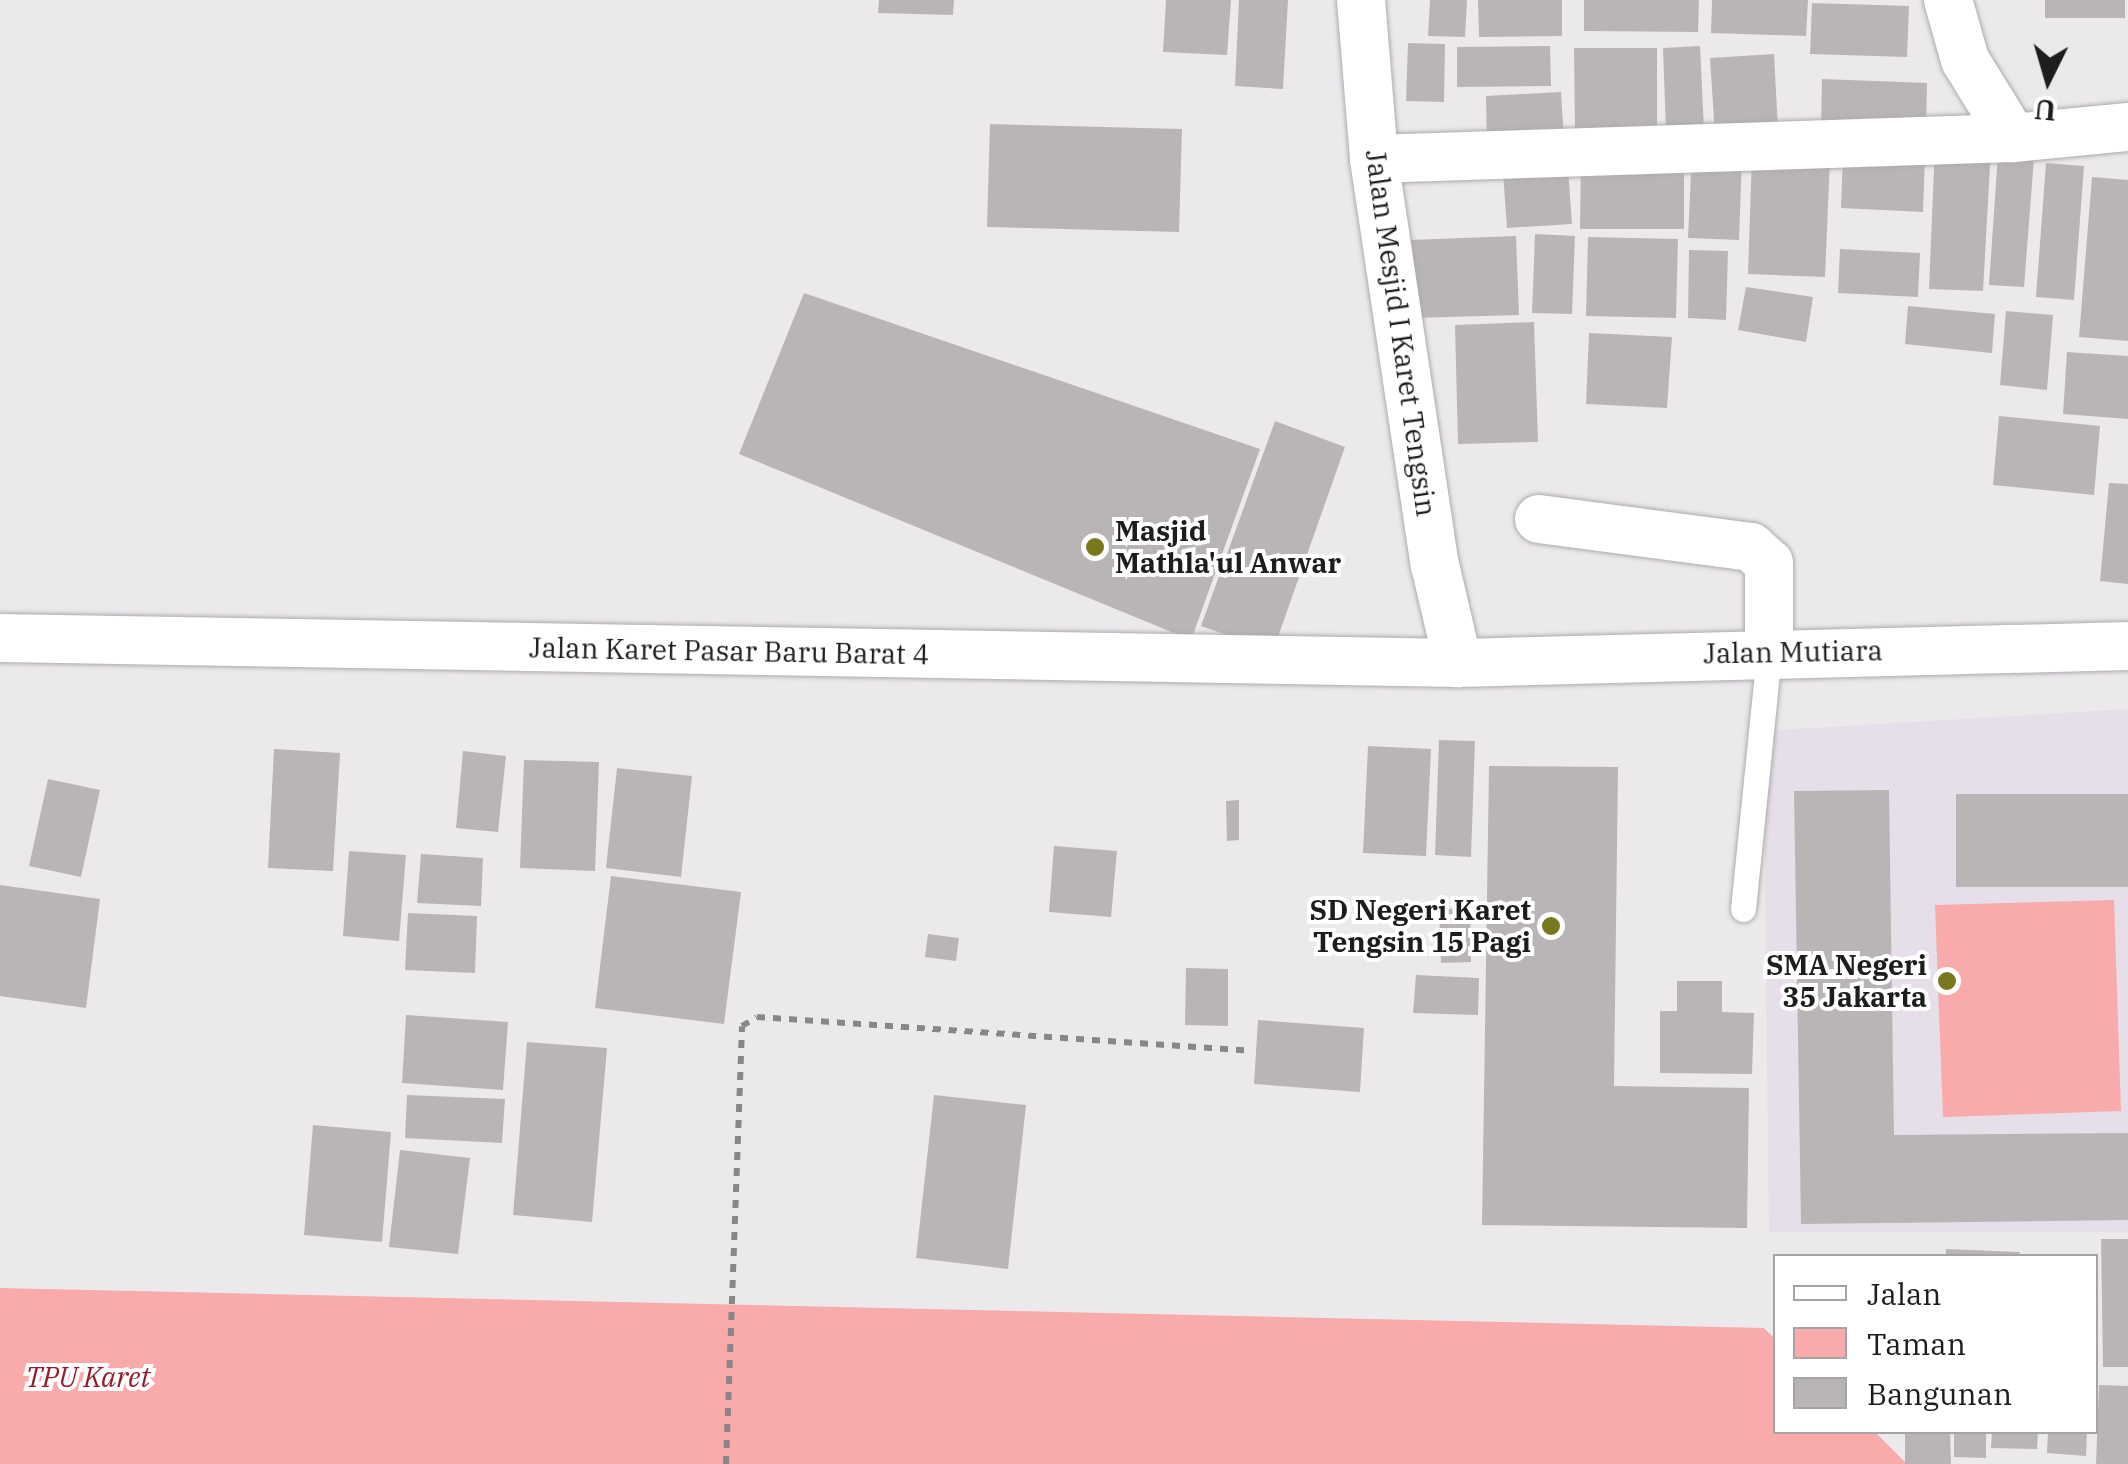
<!DOCTYPE html>
<html>
<head>
<meta charset="utf-8">
<style>
  body { margin:0 }
  #map { position:relative; width:2128px; height:1464px; overflow:hidden; background:#ece9ec; font-family:"IBM Plex Serif",serif }
  div>[style] { position:absolute }
  .built>* { inset:0; background:#e6dee8 }
  .green>* { inset:0; background:#f8abaa }
  .building>* { inset:0; background:#b9b5b7 }
  .path>* { height:6px; margin-top:-3px; transform-origin:0; background:repeating-linear-gradient(90deg,#898689 0 8px,transparent 0 16px) }
  .roads { filter:drop-shadow(0 0 2px #adabae) drop-shadow(0 0 2px #adabae) }
  .service>* { height:25px; margin:-12.5px; padding:0 12.5px; transform-origin:12.5px; border-radius:12.5px; background:#fff }
  .minor>* { height:48px; margin:-24px; padding:0 24px; transform-origin:24px; border-radius:24px; background:#fff }
  .dots>* { width:28px; height:28px; translate:-50% -50%; box-sizing:border-box; border:5px solid #fff; border-radius:50% }
  span { translate:-50% -50%; white-space:nowrap; text-align:center; line-height:1.15; -webkit-text-stroke:8px #fff; paint-order:stroke }
  .street-label { font-size:28px; color:#1d1c1e }
  .poi-label { font-size:28px; color:#1d1c1e; font-weight:700 }
  .left { translate:0 -50%; text-align:left }
  .right { translate:-100% -50%; text-align:right }
  .park-label { font-size:28px; color:#911d2c; font-style:italic }
  .legend { position:absolute; left:1773px; top:1254px; width:325px; height:180px; box-sizing:border-box; background:#fff; border:2px solid #a5a4a5; margin:0; padding:12px 18px; list-style:none; font-size:30px; color:#1d1c1e }
  .legend li { display:flex; align-items:center; gap:20px; height:50px }
  .legend b { width:50px; border:2px solid #a5a4a5 }
  .north { position:absolute; left:1998px; top:30px; width:100px; height:100px; -webkit-text-stroke:8px #fff; paint-order:stroke; rotate:185deg; font-size:28px; font-weight:700; line-height:40px; text-align:center; color:#1d1c1e }
  .north::after { content:''; display:block; margin:auto; width:35px; height:45px; background:#1d1c1e; clip-path:polygon(50% 0,100% 100%,50% 72%,0 100%) }
</style>
</head>
<body>
<div id="map">
  <div class="built">
    <i style="clip-path:polygon(2128px 709px,2128px 1232px,1769px 1232px,1763px 731px)"></i>
  </div>
  <div class="green">
    <i style="clip-path:polygon(2114px 900px,2121px 1111px,1943px 1117px,1935px 905px)"></i>
    <i style="clip-path:polygon(0 1288px,1764px 1328px,1775px 1339px,1776px 1432px,1875px 1432px,1907px 1464px,0 1464px)"></i>
  </div>
  <div class="building">
    <i style="clip-path:polygon(879px 0,954px 0,953px 15px,878px 13px)"></i>
    <i style="clip-path:polygon(1166px 0,1231px 0,1227px 55px,1163px 52px)"></i>
    <i style="clip-path:polygon(1239px 0,1288px 0,1283px 89px,1235px 86px)"></i>
    <i style="clip-path:polygon(1430px 0,1467px 0,1465px 37px,1428px 36px)"></i>
    <i style="clip-path:polygon(1478px 0,1562px 0,1562px 36px,1479px 37px)"></i>
    <i style="clip-path:polygon(1584px 0,1699px 0,1698px 32px,1584px 31px)"></i>
    <i style="clip-path:polygon(1712px 0,1808px 0,1806px 36px,1711px 33px)"></i>
    <i style="clip-path:polygon(2045px 0,2125px 0,2125px 18px,2045px 18px)"></i>
    <i style="clip-path:polygon(1812px 3px,1909px 6px,1907px 57px,1810px 54px)"></i>
    <i style="clip-path:polygon(1408px 43px,1445px 44px,1444px 102px,1406px 101px)"></i>
    <i style="clip-path:polygon(1550px 46px,1551px 86px,1457px 87px,1457px 47px)"></i>
    <i style="clip-path:polygon(1700px 46px,1704px 130px,1666px 131px,1663px 48px)"></i>
    <i style="clip-path:polygon(1574px 48px,1657px 48px,1657px 132px,1575px 132px)"></i>
    <i style="clip-path:polygon(1774px 54px,1778px 130px,1715px 135px,1710px 58px)"></i>
    <i style="clip-path:polygon(1822px 79px,1927px 83px,1926px 132px,1821px 130px)"></i>
    <i style="clip-path:polygon(1561px 92px,1564px 139px,1487px 144px,1486px 96px)"></i>
    <i style="clip-path:polygon(990px 124px,1182px 129px,1179px 232px,987px 227px)"></i>
    <i style="clip-path:polygon(1935px 145px,1991px 148px,1983px 291px,1929px 289px)"></i>
    <i style="clip-path:polygon(1692px 152px,1742px 154px,1739px 240px,1688px 238px)"></i>
    <i style="clip-path:polygon(1843px 153px,1925px 156px,1923px 212px,1841px 208px)"></i>
    <i style="clip-path:polygon(1998px 154px,2034px 158px,2024px 287px,1989px 285px)"></i>
    <i style="clip-path:polygon(1567px 155px,1572px 224px,1507px 228px,1502px 159px)"></i>
    <i style="clip-path:polygon(1752px 155px,1830px 158px,1825px 277px,1748px 274px)"></i>
    <i style="clip-path:polygon(1581px 158px,1684px 159px,1684px 229px,1580px 229px)"></i>
    <i style="clip-path:polygon(2046px 163px,2084px 166px,2074px 300px,2036px 297px)"></i>
    <i style="clip-path:polygon(2092px 177px,2128px 180px,2128px 341px,2079px 337px)"></i>
    <i style="clip-path:polygon(1535px 234px,1575px 236px,1572px 314px,1532px 313px)"></i>
    <i style="clip-path:polygon(1516px 236px,1519px 315px,1411px 318px,1409px 240px)"></i>
    <i style="clip-path:polygon(1588px 237px,1678px 239px,1676px 318px,1586px 316px)"></i>
    <i style="clip-path:polygon(1840px 249px,1920px 253px,1918px 297px,1838px 293px)"></i>
    <i style="clip-path:polygon(1689px 250px,1728px 251px,1726px 320px,1688px 318px)"></i>
    <i style="clip-path:polygon(1746px 287px,1813px 297px,1806px 342px,1738px 330px)"></i>
    <i style="clip-path:polygon(804px 293px,1260px 449px,1191px 640px,739px 454px)"></i>
    <i style="clip-path:polygon(1908px 306px,1995px 314px,1992px 353px,1905px 344px)"></i>
    <i style="clip-path:polygon(2006px 311px,2053px 315px,2047px 390px,2000px 385px)"></i>
    <i style="clip-path:polygon(1534px 322px,1538px 442px,1458px 444px,1455px 325px)"></i>
    <i style="clip-path:polygon(1589px 333px,1672px 337px,1667px 408px,1586px 404px)"></i>
    <i style="clip-path:polygon(2067px 352px,2128px 356px,2128px 419px,2063px 414px)"></i>
    <i style="clip-path:polygon(1999px 416px,2100px 426px,2094px 495px,1993px 485px)"></i>
    <i style="clip-path:polygon(1275px 421px,1345px 447px,1273px 651px,1201px 626px)"></i>
    <i style="clip-path:polygon(2109px 483px,2128px 484px,2128px 584px,2100px 581px)"></i>
    <i style="clip-path:polygon(1439px 740px,1475px 741px,1471px 857px,1435px 855px)"></i>
    <i style="clip-path:polygon(1368px 746px,1431px 749px,1426px 856px,1363px 853px)"></i>
    <i style="clip-path:polygon(274px 749px,340px 753px,333px 871px,268px 868px)"></i>
    <i style="clip-path:polygon(463px 751px,506px 756px,498px 832px,456px 828px)"></i>
    <i style="clip-path:polygon(524px 760px,599px 762px,595px 871px,520px 868px)"></i>
    <i style="clip-path:polygon(1489px 766px,1618px 767px,1614px 1086px,1749px 1088px,1747px 1228px,1482px 1225px)"></i>
    <i style="clip-path:polygon(617px 768px,692px 776px,681px 877px,606px 868px)"></i>
    <i style="clip-path:polygon(48px 779px,100px 790px,81px 877px,29px 866px)"></i>
    <i style="clip-path:polygon(1889px 790px,1894px 1135px,2128px 1133px,2128px 1220px,1801px 1224px,1794px 791px)"></i>
    <i style="clip-path:polygon(1956px 794px,2128px 794px,2128px 887px,1956px 887px)"></i>
    <i style="clip-path:polygon(1239px 800px,1239px 840px,1227px 841px,1226px 801px)"></i>
    <i style="clip-path:polygon(1054px 846px,1117px 851px,1111px 917px,1049px 912px)"></i>
    <i style="clip-path:polygon(349px 851px,406px 855px,399px 941px,343px 936px)"></i>
    <i style="clip-path:polygon(421px 854px,483px 858px,481px 906px,417px 903px)"></i>
    <i style="clip-path:polygon(611px 876px,741px 892px,724px 1024px,595px 1008px)"></i>
    <i style="clip-path:polygon(0 885px,100px 899px,86px 1008px,0 996px)"></i>
    <i style="clip-path:polygon(1439px 909px,1470px 909px,1471px 962px,1441px 963px)"></i>
    <i style="clip-path:polygon(408px 913px,477px 916px,475px 973px,405px 970px)"></i>
    <i style="clip-path:polygon(928px 934px,959px 938px,956px 961px,925px 957px)"></i>
    <i style="clip-path:polygon(1186px 968px,1228px 969px,1228px 1026px,1185px 1025px)"></i>
    <i style="clip-path:polygon(1416px 975px,1479px 978px,1478px 1015px,1413px 1013px)"></i>
    <i style="clip-path:polygon(1677px 981px,1722px 981px,1722px 1012px,1754px 1013px,1752px 1074px,1660px 1073px,1660px 1011px,1677px 1011px)"></i>
    <i style="clip-path:polygon(406px 1015px,508px 1022px,503px 1090px,402px 1083px)"></i>
    <i style="clip-path:polygon(1258px 1020px,1364px 1028px,1360px 1092px,1254px 1084px)"></i>
    <i style="clip-path:polygon(527px 1042px,607px 1048px,592px 1222px,513px 1215px)"></i>
    <i style="clip-path:polygon(407px 1095px,505px 1099px,502px 1143px,405px 1138px)"></i>
    <i style="clip-path:polygon(934px 1095px,1026px 1105px,1008px 1269px,916px 1258px)"></i>
    <i style="clip-path:polygon(313px 1125px,391px 1132px,382px 1242px,304px 1235px)"></i>
    <i style="clip-path:polygon(400px 1150px,470px 1158px,458px 1254px,389px 1247px)"></i>
    <i style="clip-path:polygon(2101px 1239px,2128px 1239px,2128px 1367px,2103px 1367px)"></i>
    <i style="clip-path:polygon(1946px 1249px,2020px 1252px,2019px 1256px,1946px 1256px)"></i>
    <i style="clip-path:polygon(2099px 1385px,2128px 1386px,2128px 1464px,2096px 1464px)"></i>
    <i style="clip-path:polygon(1905px 1432px,1950px 1432px,1951px 1464px,1905px 1464px)"></i>
    <i style="clip-path:polygon(1954px 1432px,1986px 1432px,1986px 1458px,1954px 1457px)"></i>
    <i style="clip-path:polygon(1992px 1432px,2038px 1432px,2037px 1449px,1991px 1448px)"></i>
    <i style="clip-path:polygon(2048px 1432px,2087px 1432px,2086px 1456px,2047px 1453px)"></i>
  </div>
  <div class="path">
    <i style="left:726px;top:1464px;width:438px;rotate:-87.9deg"></i>
    <i style="left:742px;top:1026px;width:17px;rotate:-31deg"></i>
    <i style="left:757px;top:1017px;width:491px;rotate:3.9deg"></i>
  </div>
  <div class="roads">
    <div class="service">
      <i style="left:1743px;top:909px;width:258px;rotate:-84.2deg"></i>
    </div>
    <div class="minor">
      <i style="left:1361px;top:0;width:160px;rotate:85.3deg"></i>
      <i style="left:1374px;top:159px;width:411px;rotate:81.5deg"></i>
      <i style="left:1435px;top:565px;width:101px;rotate:76.8deg"></i>
      <i style="left:1948px;top:0;width:62px;rotate:74.2deg"></i>
      <i style="left:1965px;top:60px;width:92px;rotate:58.4deg"></i>
      <i style="left:1374px;top:159px;width:639px;rotate:-1.88deg"></i>
      <i style="left:2013px;top:138px;width:116px;rotate:-5.5deg"></i>
      <i style="left:1539px;top:519px;width:214px;rotate:7.5deg"></i>
      <i style="left:1751px;top:547px;width:24px;rotate:42deg"></i>
      <i style="left:1769px;top:563px;width:89px;rotate:90deg"></i>
      <i style="left:0;top:638px;width:1458px;rotate:0.98deg"></i>
      <i style="left:1458px;top:663px;width:670px;rotate:-1.45deg"></i>
    </div>
  </div>
  <div class="dots">
    <i style="left:1095px;top:547px;background:#79781e"></i>
    <i style="left:1551px;top:926px;background:#79781e"></i>
    <i style="left:1947px;top:981px;background:#79781e"></i>
  </div>
  <div class="street-label">
    <span style="left:1401px;top:333px;rotate:82deg">Jalan Mesjid I Karet Tengsin</span>
    <span style="left:729px;top:651px;rotate:1deg">Jalan Karet Pasar Baru Barat 4</span>
    <span style="left:1793px;top:652px;rotate:-1deg">Jalan Mutiara</span>
  </div>
  <div class="poi-label">
    <span class="left" style="left:1115px;top:547px">Masjid<br>Mathla'ul Anwar</span>
    <span class="right" style="left:1531px;top:926px">SD Negeri Karet<br>Tengsin 15 Pagi</span>
    <span class="right" style="left:1927px;top:981px">SMA Negeri<br>35 Jakarta</span>
  </div>
  <div class="park-label">
    <span style="left:88px;top:1377px">TPU Karet</span>
  </div>
  <ul class="legend">
  <li><b style="height:12px;background:#fff"></b>Jalan</li>
  <li><b style="height:28px;background:#f8abaa"></b>Taman</li>
  <li><b style="height:28px;background:#b9b5b7"></b>Bangunan</li>
  </ul>
  <div class="north">U</div>
</div>
</body>
</html>
